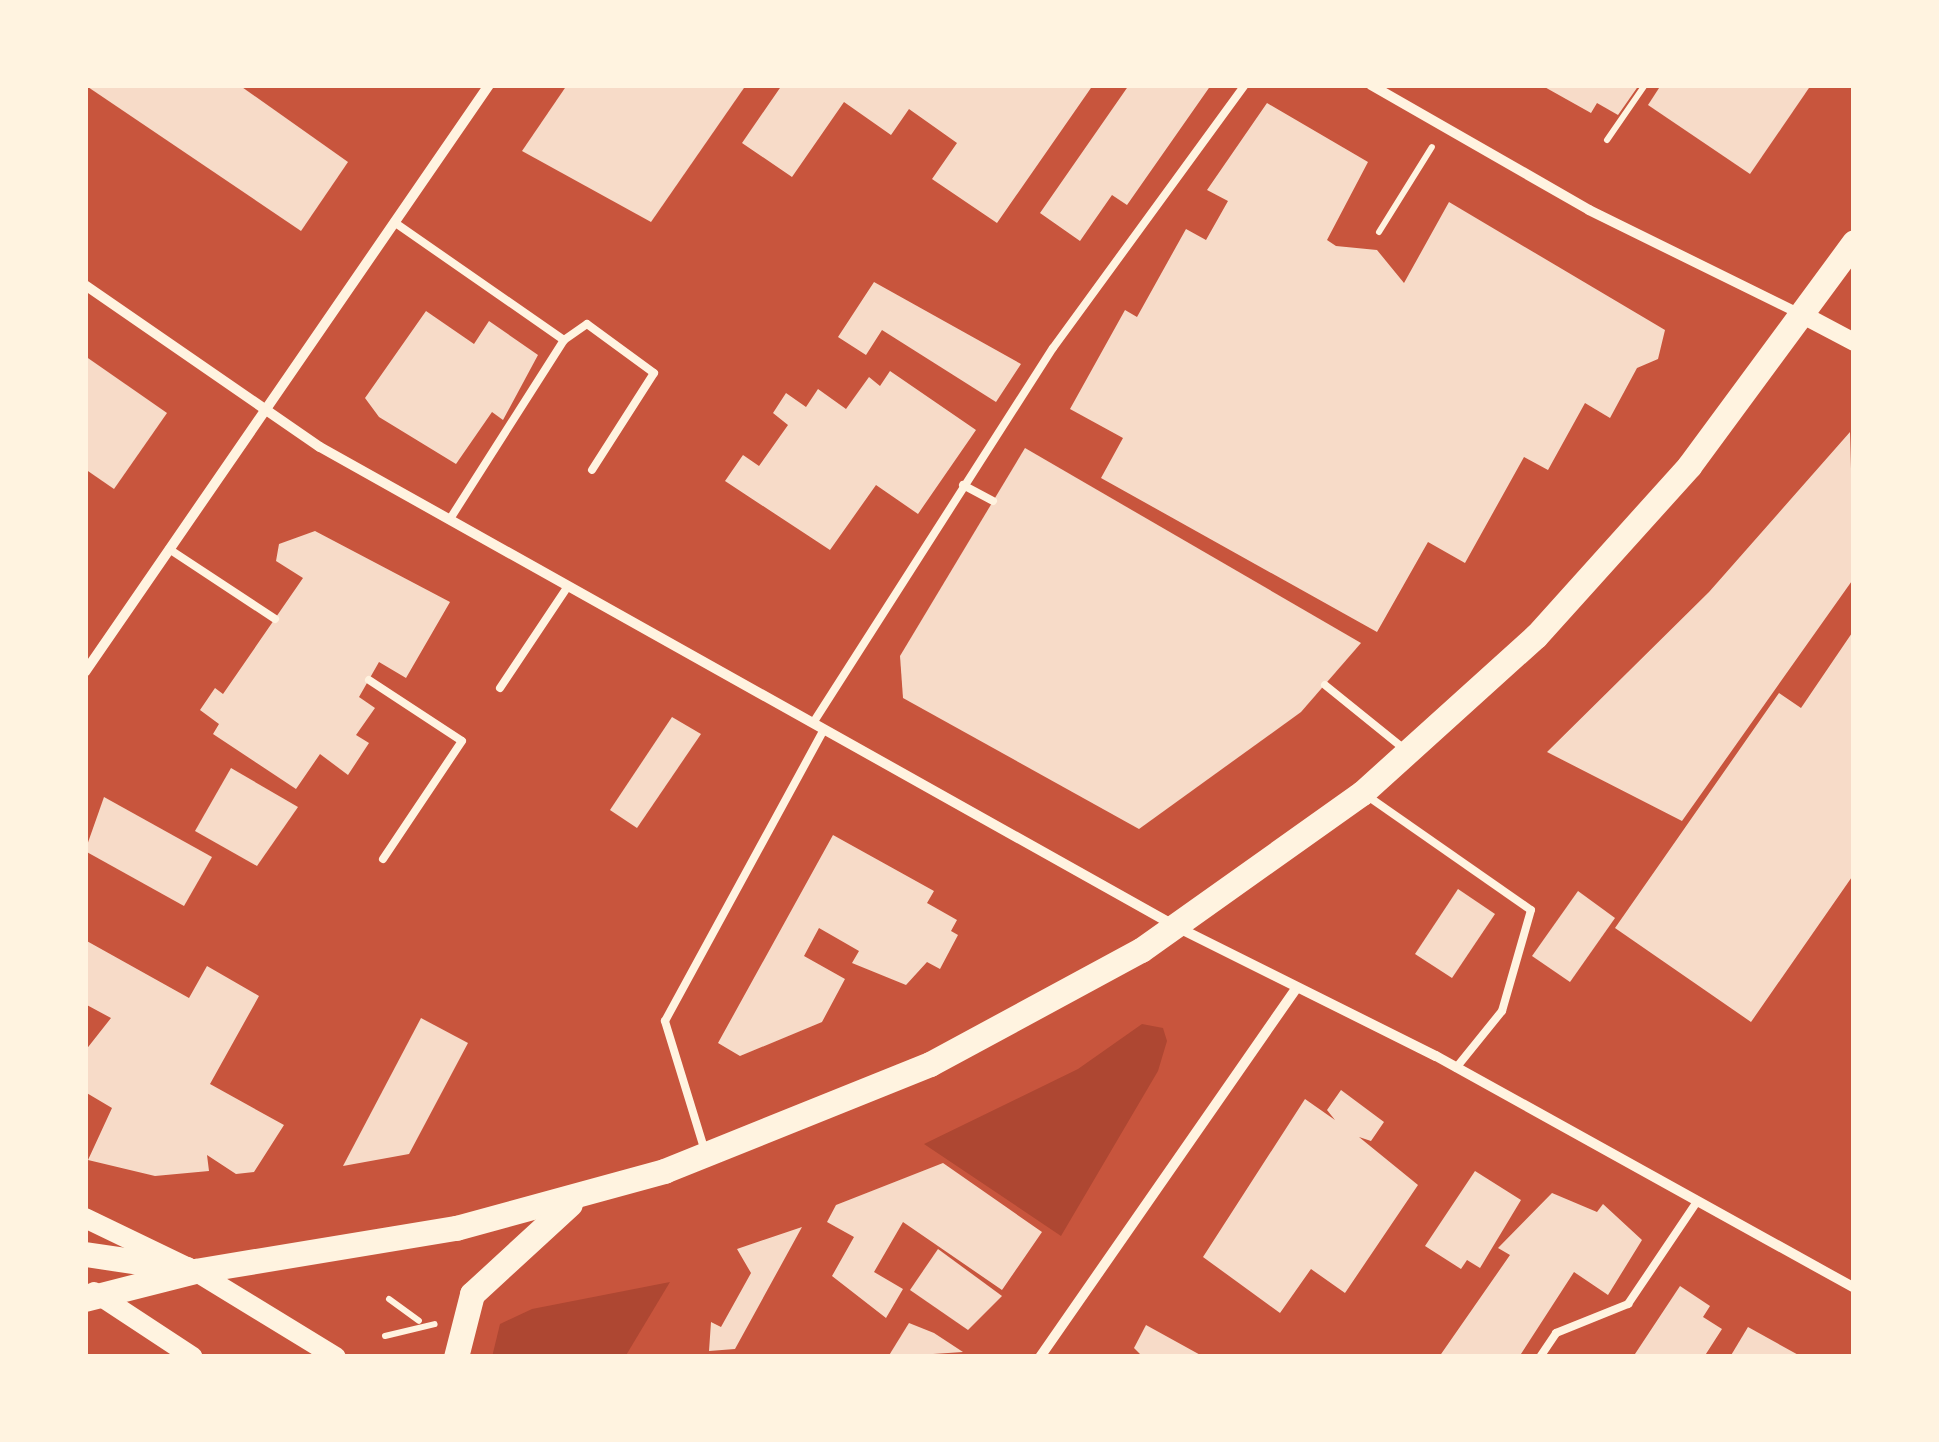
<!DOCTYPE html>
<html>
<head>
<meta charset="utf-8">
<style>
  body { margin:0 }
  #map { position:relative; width:1939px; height:1442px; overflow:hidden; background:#c8553d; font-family:"Open Sans",sans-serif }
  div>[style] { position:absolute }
  .green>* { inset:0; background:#ae4732 }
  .building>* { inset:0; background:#f7dbc8 }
  .path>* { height:6px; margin:-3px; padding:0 3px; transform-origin:3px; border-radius:3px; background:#fff3e0 }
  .service>* { height:8px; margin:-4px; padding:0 4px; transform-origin:4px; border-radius:4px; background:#fff3e0 }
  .minor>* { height:10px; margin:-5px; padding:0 5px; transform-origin:5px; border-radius:5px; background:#fff3e0 }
  .tertiary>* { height:18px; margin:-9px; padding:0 9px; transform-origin:9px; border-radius:9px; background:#fff3e0 }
  .secondary>* { height:20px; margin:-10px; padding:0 10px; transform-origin:10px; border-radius:10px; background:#fff3e0 }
  .primary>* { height:25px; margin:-12.5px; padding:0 12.5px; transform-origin:12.5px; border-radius:12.5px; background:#fff3e0 }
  span { translate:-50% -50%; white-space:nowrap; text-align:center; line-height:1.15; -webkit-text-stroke:8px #fff3e0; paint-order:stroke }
  .frame { position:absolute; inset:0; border:88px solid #fff3e0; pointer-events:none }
</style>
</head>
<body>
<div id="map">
  <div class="green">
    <i style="clip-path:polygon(1142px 1024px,1163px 1028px,1167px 1041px,1158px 1071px,1061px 1236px,924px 1144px,1078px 1069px)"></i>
    <i style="clip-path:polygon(670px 1282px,625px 1357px,492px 1357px,500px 1324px,532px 1309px)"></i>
  </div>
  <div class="building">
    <i style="clip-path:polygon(85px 85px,239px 85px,348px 162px,301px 231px)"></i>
    <i style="clip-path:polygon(567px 85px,746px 85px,651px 222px,522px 151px)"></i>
    <i style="clip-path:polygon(782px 85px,1093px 85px,997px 223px,932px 179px,957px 143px,909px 109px,891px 135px,844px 102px,792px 177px,742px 143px)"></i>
    <i style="clip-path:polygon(1129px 85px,1211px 85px,1127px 205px,1112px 195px,1080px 241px,1040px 213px)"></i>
    <i style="clip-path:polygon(1541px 85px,1639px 85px,1618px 115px,1597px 103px,1591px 113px)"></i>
    <i style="clip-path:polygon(1661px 85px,1811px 85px,1750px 174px,1648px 105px)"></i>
    <i style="clip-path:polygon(1267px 103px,1368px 162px,1327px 240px,1336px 246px,1377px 250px,1404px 283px,1449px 202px,1665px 330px,1658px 359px,1637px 368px,1610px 418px,1585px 403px,1548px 470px,1524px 457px,1465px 563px,1428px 542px,1377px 632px,1101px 478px,1123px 438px,1070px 409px,1125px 310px,1137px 317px,1186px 229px,1206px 240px,1228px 201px,1207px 190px)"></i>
    <i style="clip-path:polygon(874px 282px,1021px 364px,996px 402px,882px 330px,866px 355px,838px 337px)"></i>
    <i style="clip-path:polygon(426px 311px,474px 344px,489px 321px,538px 355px,503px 420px,492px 412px,456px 464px,379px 417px,365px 398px)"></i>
    <i style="clip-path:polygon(85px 356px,167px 413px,114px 489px,85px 469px)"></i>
    <i style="clip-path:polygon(890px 371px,976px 430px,918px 514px,876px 485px,830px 550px,725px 481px,743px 455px,759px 466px,788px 425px,773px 413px,786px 393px,806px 407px,818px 389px,846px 409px,869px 377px,880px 386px)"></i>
    <i style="clip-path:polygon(1850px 432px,1854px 578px,1682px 821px,1547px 752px,1709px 592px)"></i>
    <i style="clip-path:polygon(1025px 448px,1361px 643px,1301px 712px,1139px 829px,903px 698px,900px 656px)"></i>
    <i style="clip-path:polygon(315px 531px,450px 602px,406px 678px,379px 662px,359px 697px,375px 708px,356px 735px,369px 743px,348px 775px,320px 754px,296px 789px,213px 734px,219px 724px,200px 710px,215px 688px,223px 694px,303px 578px,276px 561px,279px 544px)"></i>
    <i style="clip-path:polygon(1854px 630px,1854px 874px,1751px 1022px,1615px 928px,1779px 693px,1801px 708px)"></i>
    <i style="clip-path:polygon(672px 717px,701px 734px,637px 828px,610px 810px)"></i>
    <i style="clip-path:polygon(231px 768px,298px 807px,257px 866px,195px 831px)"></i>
    <i style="clip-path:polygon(104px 797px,212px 857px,184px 906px,85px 851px)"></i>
    <i style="clip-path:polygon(833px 835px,934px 891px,927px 903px,957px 920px,951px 931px,958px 935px,940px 969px,927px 962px,906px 985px,852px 963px,859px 951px,819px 928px,804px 956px,845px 979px,822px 1022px,740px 1056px,718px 1043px)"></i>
    <i style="clip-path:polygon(1458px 889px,1495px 914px,1452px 978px,1415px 954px)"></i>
    <i style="clip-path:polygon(1578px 891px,1615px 918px,1570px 982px,1532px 956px)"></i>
    <i style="clip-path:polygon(85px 940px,189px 998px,207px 966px,259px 996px,210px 1084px,284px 1125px,254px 1172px,236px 1174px,207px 1155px,209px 1171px,155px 1176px,88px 1160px,112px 1108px,85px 1092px,85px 1051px,111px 1018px,85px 1004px)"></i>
    <i style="clip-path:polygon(421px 1018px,468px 1043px,409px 1154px,343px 1166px)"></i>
    <i style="clip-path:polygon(1341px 1090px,1384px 1122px,1371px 1141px,1359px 1137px,1418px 1185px,1345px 1293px,1311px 1269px,1280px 1313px,1203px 1257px,1305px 1099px,1335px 1120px,1327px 1110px)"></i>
    <i style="clip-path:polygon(943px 1163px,1042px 1232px,1002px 1290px,903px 1222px,874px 1272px,903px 1289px,886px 1318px,832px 1276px,854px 1237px,827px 1222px,836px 1205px)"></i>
    <i style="clip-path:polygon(1475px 1171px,1521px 1200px,1480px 1268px,1467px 1260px,1461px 1269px,1425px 1246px)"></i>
    <i style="clip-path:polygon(1552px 1193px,1597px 1212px,1603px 1204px,1642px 1240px,1608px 1295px,1574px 1272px,1519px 1357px,1439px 1357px,1510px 1255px,1498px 1248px)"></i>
    <i style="clip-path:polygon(802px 1227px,735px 1349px,709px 1351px,711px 1322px,721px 1327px,751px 1273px,737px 1249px)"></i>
    <i style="clip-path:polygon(938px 1249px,1002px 1296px,968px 1330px,910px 1290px)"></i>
    <i style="clip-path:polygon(1680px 1286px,1710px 1306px,1703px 1317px,1722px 1329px,1704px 1357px,1633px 1357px)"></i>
    <i style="clip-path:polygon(909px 1323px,934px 1333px,963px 1352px,888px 1357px)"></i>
    <i style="clip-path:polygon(1146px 1325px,1204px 1357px,1143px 1357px,1134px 1348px)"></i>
    <i style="clip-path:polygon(1748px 1327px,1802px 1357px,1730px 1357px)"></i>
  </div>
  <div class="path">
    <i style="left:1607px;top:140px;width:67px;rotate:-55.4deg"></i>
    <i style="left:1379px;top:232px;width:100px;rotate:-58.1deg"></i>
    <i style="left:389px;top:1299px;width:37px;rotate:36deg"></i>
    <i style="left:385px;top:1336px;width:51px;rotate:-13.5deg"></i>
  </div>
  <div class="service">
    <i style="left:394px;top:222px;width:207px;rotate:34.8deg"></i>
    <i style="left:564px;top:340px;width:212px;rotate:122.5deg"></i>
    <i style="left:564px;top:340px;width:28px;rotate:-35deg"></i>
    <i style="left:587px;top:324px;width:83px;rotate:36.2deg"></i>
    <i style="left:654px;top:373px;width:115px;rotate:122.6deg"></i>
    <i style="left:963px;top:485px;width:34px;rotate:28deg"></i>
    <i style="left:169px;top:549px;width:127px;rotate:33.4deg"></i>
    <i style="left:369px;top:680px;width:111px;rotate:33.3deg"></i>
    <i style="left:462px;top:741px;width:142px;rotate:123.8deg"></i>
    <i style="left:1325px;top:685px;width:100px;rotate:38.9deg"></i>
    <i style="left:500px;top:688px;width:123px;rotate:-56.3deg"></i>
    <i style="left:813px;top:723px;width:445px;rotate:-57.4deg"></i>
    <i style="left:1053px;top:348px;width:326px;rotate:-53.9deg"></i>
    <i style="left:1366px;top:795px;width:201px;rotate:34.9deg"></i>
    <i style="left:1531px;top:910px;width:105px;rotate:106deg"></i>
    <i style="left:1502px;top:1011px;width:73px;rotate:128.9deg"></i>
    <i style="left:704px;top:1148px;width:133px;rotate:-107.1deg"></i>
    <i style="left:665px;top:1021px;width:332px;rotate:-61.4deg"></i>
    <i style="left:1540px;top:1357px;width:29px;rotate:-56deg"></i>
    <i style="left:1556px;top:1333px;width:78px;rotate:-21.9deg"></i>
    <i style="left:1628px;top:1304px;width:122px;rotate:-56deg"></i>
  </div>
  <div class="minor">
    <i style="left:1371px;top:85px;width:251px;rotate:29.8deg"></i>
    <i style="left:1589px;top:210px;width:233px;rotate:26.2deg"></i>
    <i style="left:85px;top:285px;width:285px;rotate:34.6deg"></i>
    <i style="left:320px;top:447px;width:982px;rotate:29.25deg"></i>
    <i style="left:1177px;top:927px;width:289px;rotate:26.5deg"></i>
    <i style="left:1436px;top:1056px;width:478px;rotate:29deg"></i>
    <i style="left:85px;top:672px;width:713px;rotate:-55.46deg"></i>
    <i style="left:1040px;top:1357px;width:449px;rotate:-55.2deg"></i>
  </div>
  <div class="tertiary">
    <i style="left:1803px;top:315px;width:58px;rotate:27.9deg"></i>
  </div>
  <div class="secondary">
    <i style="left:85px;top:1218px;width:122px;rotate:25.7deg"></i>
    <i style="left:195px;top:1271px;width:165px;rotate:31.4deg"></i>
    <i style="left:94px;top:1292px;width:118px;rotate:33.3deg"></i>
  </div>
  <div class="primary">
    <i style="left:85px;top:1254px;width:102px;rotate:8.4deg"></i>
    <i style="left:85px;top:1299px;width:114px;rotate:-14.3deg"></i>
    <i style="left:195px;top:1271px;width:265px;rotate:-9.4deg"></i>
    <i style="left:456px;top:1228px;width:216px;rotate:-15.3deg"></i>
    <i style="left:664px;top:1171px;width:287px;rotate:-21.9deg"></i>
    <i style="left:930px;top:1064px;width:240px;rotate:-28.4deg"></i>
    <i style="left:1141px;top:950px;width:271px;rotate:-35.4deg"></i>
    <i style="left:1362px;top:793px;width:234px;rotate:-42.1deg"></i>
    <i style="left:1536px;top:636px;width:229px;rotate:-48deg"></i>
    <i style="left:1689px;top:466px;width:278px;rotate:-53.6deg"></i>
    <i style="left:456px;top:1357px;width:65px;rotate:-75.7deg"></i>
    <i style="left:472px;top:1294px;width:133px;rotate:-42.6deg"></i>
  </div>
  <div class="frame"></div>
</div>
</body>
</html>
